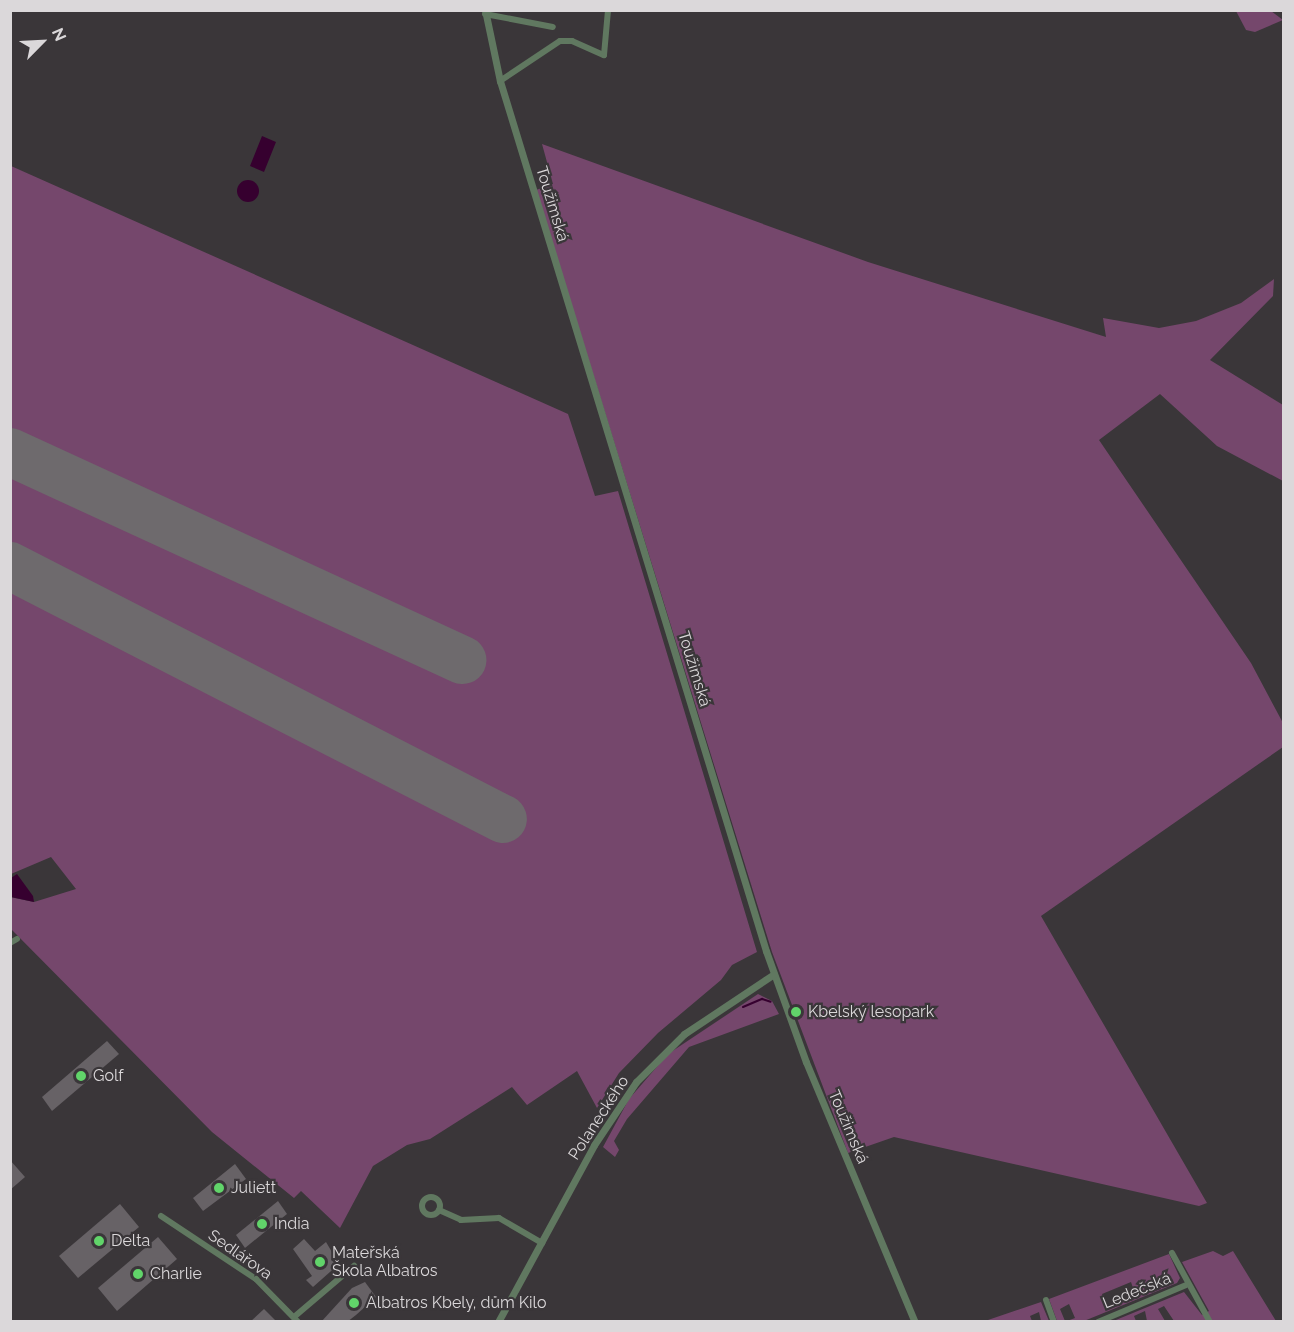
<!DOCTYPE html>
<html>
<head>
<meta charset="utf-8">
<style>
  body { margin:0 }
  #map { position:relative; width:1294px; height:1332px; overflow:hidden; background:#3a3639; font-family:Raleway,sans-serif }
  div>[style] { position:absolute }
  .green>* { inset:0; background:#75476c }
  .water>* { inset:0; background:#36002f }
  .round { border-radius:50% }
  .stream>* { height:2px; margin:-1px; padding:0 1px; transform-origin:1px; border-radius:1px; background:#36002f }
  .runway>* { height:48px; margin:-24px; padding:0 24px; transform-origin:24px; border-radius:24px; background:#6e6a6d }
  .building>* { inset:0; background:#676266 }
  .minor>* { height:6px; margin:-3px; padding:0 3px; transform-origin:3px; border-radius:3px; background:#607860 }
  .minor>.ring { margin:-3px; padding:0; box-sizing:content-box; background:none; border:6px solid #607860; border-radius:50% }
  .tertiary>* { height:7px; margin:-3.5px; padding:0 3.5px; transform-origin:3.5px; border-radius:3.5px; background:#607860 }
  .dots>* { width:16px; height:16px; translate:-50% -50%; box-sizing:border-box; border:3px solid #3a3639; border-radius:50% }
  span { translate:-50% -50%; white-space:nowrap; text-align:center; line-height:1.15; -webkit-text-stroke:4.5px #3a3639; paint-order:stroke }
  .street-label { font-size:16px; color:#dbd8da }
  .poi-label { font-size:16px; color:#dbd8da }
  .left { translate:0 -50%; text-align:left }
  .frame { position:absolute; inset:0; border:12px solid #dbd8da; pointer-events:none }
  .north { position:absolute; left:12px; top:12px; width:60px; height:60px; -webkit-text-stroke:4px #3a3639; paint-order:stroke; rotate:66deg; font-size:16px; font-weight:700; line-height:24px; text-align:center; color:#dbd8da }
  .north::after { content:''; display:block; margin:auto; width:21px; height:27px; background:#dbd8da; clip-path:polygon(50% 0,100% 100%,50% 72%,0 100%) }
</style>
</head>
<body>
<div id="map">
  <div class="green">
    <i style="clip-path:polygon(1236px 11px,1271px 11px,1283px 20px,1255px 32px,1246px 30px)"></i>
    <i style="clip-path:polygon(542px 144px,868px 262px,1106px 337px,1103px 318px,1159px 328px,1196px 321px,1241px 303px,1274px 279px,1273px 296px,1210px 360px,1283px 405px,1283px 481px,1217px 446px,1160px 394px,1099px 440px,1251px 663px,1283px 723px,1283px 747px,1041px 916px,1207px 1203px,1199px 1206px,894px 1137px,848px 1153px,772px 952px,536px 190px,553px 184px)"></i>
    <i style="clip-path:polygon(11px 166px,568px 414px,595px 496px,618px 491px,757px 952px,732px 965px,721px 980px,658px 1033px,619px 1073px,597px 1108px,577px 1071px,527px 1105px,512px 1087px,430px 1139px,407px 1145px,373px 1166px,340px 1228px,301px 1191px,294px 1198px,212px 1132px,11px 929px,10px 897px,34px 902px,76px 889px,51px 857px,11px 874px)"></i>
    <i style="clip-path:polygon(758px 994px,772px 1001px,779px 1014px,689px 1047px,627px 1119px,614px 1141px,619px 1150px,615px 1157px,603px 1147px,629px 1099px,668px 1054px)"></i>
    <i style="clip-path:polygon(1213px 1251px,1223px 1256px,1233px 1251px,1276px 1321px,1174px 1321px,1164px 1306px,1158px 1309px,1165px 1321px,1147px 1321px,1145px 1311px,1134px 1316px,1136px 1321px,1111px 1322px,1184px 1292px,1202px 1315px,1209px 1311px,1182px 1262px)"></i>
    <i style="clip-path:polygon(evenodd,1169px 1254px,1180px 1278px,1177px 1283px,1084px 1321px,1067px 1321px,1075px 1318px,1069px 1304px,1060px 1309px,1065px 1321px,1057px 1321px,1049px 1299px,1169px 1254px,1131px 1282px,1135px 1294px,1106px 1306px,1102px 1294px,1131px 1282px)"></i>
    <i style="clip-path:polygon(1041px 1302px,1049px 1321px,1041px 1321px,1039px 1312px,1030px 1316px,1032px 1321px,985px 1321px)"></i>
  </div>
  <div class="water">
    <i style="clip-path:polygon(262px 136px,276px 142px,264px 172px,250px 166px)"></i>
    <i class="round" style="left:237px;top:180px;width:22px;height:22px"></i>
    <i style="clip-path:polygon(17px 874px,33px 896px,34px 902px,11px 897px,11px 878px)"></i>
  </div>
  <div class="stream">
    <i style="left:743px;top:1007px;width:21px;rotate:-23deg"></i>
    <i style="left:762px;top:999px;width:9px;rotate:18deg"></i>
  </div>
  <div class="runway">
    <i style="left:10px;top:452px;width:498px;rotate:24.7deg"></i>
    <i style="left:10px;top:566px;width:554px;rotate:27.17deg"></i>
  </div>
  <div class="building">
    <i style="clip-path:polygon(107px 1041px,119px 1054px,52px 1111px,42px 1097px)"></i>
    <i style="clip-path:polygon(10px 1160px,25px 1177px,10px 1190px)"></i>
    <i style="clip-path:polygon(235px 1164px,246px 1179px,203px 1211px,193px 1198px)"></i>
    <i style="clip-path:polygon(278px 1201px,287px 1214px,245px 1248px,236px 1235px)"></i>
    <i style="clip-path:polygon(120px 1204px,139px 1227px,78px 1278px,59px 1256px)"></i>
    <i style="clip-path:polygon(158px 1237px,177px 1259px,117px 1311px,98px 1288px)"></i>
    <i style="clip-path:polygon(304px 1239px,315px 1251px,326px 1242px,339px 1264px,313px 1287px,306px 1280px,312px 1276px,293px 1249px)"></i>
    <i style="clip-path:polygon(365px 1282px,376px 1297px,356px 1315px,347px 1322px,321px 1322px,352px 1288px)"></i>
    <i style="clip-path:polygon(264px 1309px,277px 1322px,250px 1322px)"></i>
  </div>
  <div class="minor">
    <i style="left:485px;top:14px;width:69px;rotate:10.8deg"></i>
    <i style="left:500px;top:81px;width:72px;rotate:-33.7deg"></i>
    <i style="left:560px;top:41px;width:12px"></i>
    <i style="left:572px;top:41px;width:35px;rotate:24deg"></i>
    <i style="left:604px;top:55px;width:45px;rotate:-84.9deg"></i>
    <i style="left:10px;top:943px;width:8px;rotate:-30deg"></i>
    <i class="ring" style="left:422px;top:1197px;width:12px;height:12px"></i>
    <i style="left:439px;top:1210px;width:24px;rotate:24deg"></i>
    <i style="left:461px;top:1220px;width:38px;rotate:-3deg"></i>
    <i style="left:499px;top:1218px;width:50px;rotate:30.2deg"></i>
    <i style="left:161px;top:1216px;width:114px;rotate:33.6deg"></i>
    <i style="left:256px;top:1279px;width:60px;rotate:45.7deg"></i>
    <i style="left:1172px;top:1253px;width:79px;rotate:61.2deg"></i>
    <i style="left:1046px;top:1300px;width:23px;rotate:70deg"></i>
    <i style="left:294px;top:1317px;width:79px;rotate:-40.4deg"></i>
    <i style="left:1098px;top:1322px;width:95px;rotate:-22.8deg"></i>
  </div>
  <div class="tertiary">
    <i style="left:485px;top:10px;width:73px;rotate:78.1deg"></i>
    <i style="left:500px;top:81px;width:910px;rotate:73deg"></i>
    <i style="left:766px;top:951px;width:118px;rotate:70.2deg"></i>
    <i style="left:806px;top:1062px;width:282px;rotate:67.3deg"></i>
    <i style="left:498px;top:1322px;width:201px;rotate:-61.5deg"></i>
    <i style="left:594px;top:1145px;width:76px;rotate:-56.3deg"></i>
    <i style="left:636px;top:1082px;width:68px;rotate:-45deg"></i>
    <i style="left:684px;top:1034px;width:108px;rotate:-33.7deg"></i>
  </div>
  <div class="dots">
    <i style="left:796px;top:1012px;background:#61d46a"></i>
    <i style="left:81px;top:1076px;background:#61d46a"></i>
    <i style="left:219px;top:1188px;background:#61d46a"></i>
    <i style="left:262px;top:1224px;background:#61d46a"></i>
    <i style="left:99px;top:1241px;background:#61d46a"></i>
    <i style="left:320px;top:1262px;background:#61d46a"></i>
    <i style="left:138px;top:1274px;background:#61d46a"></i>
    <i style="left:354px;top:1303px;background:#61d46a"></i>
  </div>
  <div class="street-label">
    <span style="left:552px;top:204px;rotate:73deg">Toužimská</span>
    <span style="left:694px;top:669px;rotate:73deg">Toužimská</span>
    <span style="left:599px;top:1118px;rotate:-57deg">Polaneckého</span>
    <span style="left:848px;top:1127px;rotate:67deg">Toužimská</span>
    <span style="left:240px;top:1255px;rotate:35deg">Sedlářova</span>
    <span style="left:1137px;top:1291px;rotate:-22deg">Ledečská</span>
  </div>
  <div class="poi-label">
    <span class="left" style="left:808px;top:1012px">Kbelský lesopark</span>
    <span class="left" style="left:93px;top:1076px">Golf</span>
    <span class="left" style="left:231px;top:1188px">Juliett</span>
    <span class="left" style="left:274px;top:1224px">India</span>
    <span class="left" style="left:111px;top:1241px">Delta</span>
    <span class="left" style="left:332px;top:1262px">Mateřská<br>Škola Albatros</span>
    <span class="left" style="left:150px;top:1274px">Charlie</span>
    <span class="left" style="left:366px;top:1303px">Albatros Kbely, dům Kilo</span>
  </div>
  <div class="frame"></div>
  <div class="north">N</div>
</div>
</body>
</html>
